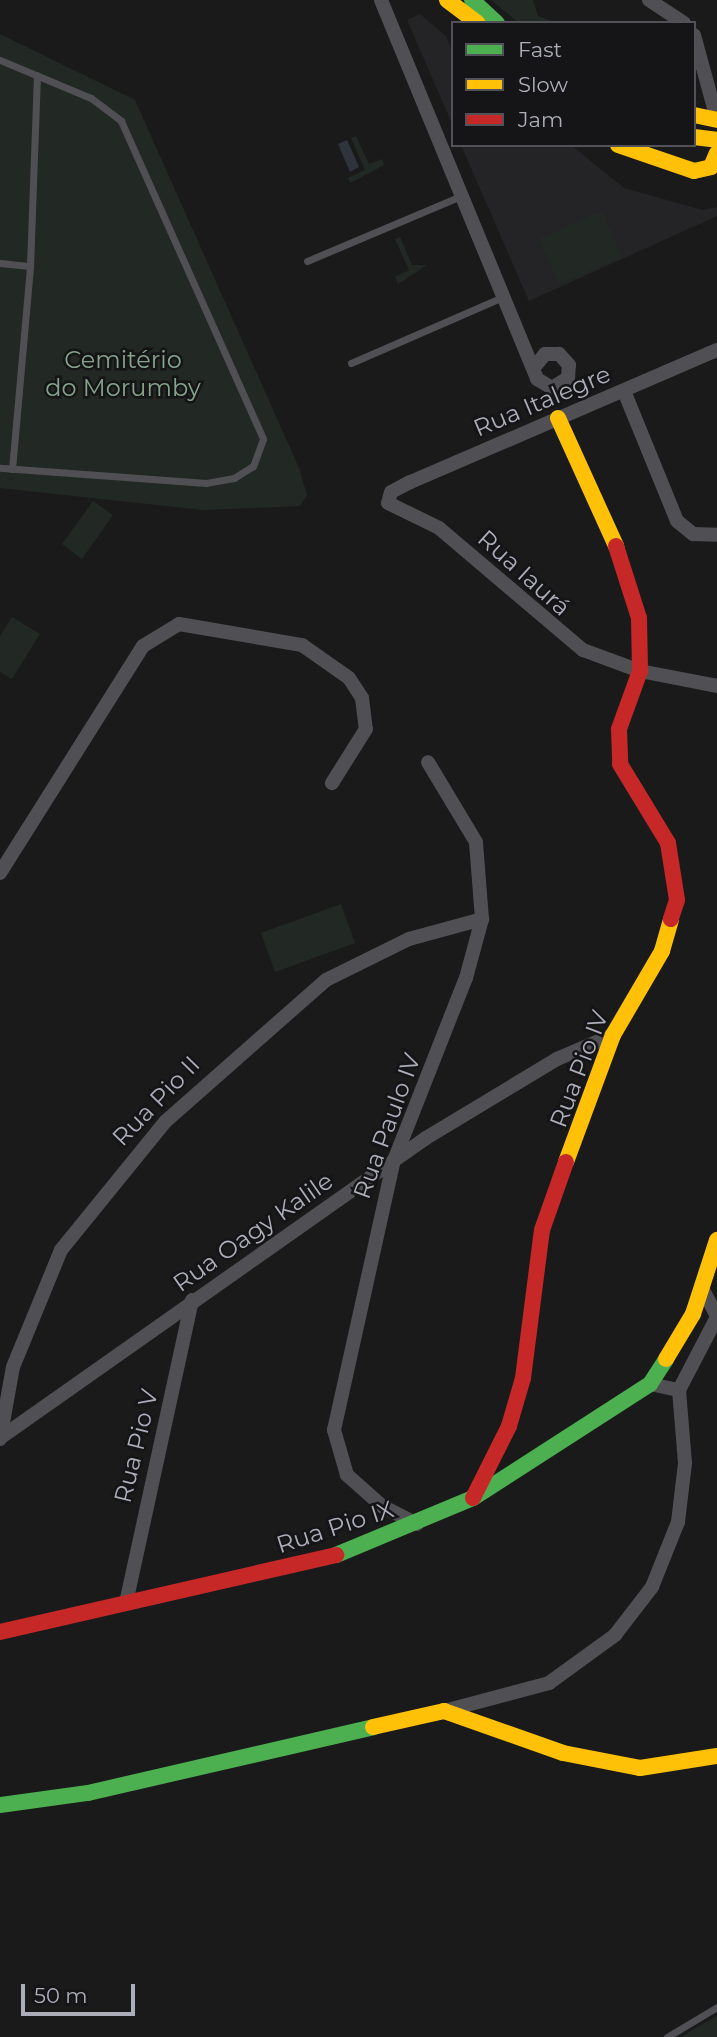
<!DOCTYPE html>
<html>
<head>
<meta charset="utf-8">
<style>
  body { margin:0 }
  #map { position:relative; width:717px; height:2037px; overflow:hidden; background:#1a1a1a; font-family:Montserrat,sans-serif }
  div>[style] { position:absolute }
  .built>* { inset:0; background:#242426 }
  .green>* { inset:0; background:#222924 }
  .water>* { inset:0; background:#2e333c }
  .lane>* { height:7px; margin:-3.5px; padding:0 3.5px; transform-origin:3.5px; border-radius:3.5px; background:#505054 }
  .street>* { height:14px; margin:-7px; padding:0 7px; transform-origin:7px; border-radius:7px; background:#505054 }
  .fast>* { height:16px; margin:-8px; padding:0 8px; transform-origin:8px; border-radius:8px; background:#4caf50 }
  .slow>* { height:16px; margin:-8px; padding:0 8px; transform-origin:8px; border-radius:8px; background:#ffc107 }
  .jam>* { height:16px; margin:-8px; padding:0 8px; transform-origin:8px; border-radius:8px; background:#c62828 }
  span { translate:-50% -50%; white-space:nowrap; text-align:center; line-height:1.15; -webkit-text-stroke:5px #151416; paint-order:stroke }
  .park-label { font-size:24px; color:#84a48c }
  .street-label { font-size:24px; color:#acaeba }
  .legend { position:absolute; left:451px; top:21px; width:245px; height:126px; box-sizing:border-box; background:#151416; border:2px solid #515258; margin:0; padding:9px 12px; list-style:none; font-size:21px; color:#acaeba }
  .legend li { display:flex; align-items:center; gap:14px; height:35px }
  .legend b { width:35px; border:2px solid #515258 }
  .scale { position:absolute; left:21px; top:1984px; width:114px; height:32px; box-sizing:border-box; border:4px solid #acaeba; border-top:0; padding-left:9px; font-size:21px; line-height:24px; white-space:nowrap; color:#acaeba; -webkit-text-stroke:5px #151416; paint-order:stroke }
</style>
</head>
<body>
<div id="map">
  <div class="built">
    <i style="clip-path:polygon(420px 14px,446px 36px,453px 53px,453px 126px,407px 20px)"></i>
    <i style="clip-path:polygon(461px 145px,571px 145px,624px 188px,703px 210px,717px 207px,717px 216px,529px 301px)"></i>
  </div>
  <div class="green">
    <i style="clip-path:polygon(491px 0,533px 0,538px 16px,557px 23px,519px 23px)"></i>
    <i style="clip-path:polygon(0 34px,135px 100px,299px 468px,307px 495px,300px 506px,203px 510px,0 488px)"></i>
    <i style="clip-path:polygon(356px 136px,369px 164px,382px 159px,384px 165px,350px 183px,348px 178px,365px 170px,351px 138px)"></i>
    <i style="clip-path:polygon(602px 211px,622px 257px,559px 284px,539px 239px)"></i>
    <i style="clip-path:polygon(400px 237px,412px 265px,427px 265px,398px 284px,395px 277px,409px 270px,395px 239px)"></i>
    <i style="clip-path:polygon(93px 501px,113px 515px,82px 559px,62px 544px)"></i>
    <i style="clip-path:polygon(12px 617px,40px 634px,12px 679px,0 672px,0 636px)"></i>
    <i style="clip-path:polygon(341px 904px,355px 943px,275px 972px,261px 933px)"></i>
    <i style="clip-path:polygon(717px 2016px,717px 2037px,682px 2037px,694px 2029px)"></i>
  </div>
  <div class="water">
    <i style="clip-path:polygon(347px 140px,359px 167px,350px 172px,338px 144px)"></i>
  </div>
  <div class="lane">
    <i style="left:0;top:60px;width:99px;rotate:22.7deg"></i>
    <i style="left:91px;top:98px;width:38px;rotate:37deg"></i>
    <i style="left:121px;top:121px;width:348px;rotate:65.9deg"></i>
    <i style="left:263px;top:439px;width:29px;rotate:110deg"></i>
    <i style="left:253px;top:466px;width:22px;rotate:148deg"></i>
    <i style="left:234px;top:478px;width:28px;rotate:170deg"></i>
    <i style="left:206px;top:483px;width:207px;rotate:-175.8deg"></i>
    <i style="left:307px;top:261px;width:169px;rotate:-22.9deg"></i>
    <i style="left:0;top:263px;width:30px;rotate:6deg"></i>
    <i style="left:30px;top:266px;width:191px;rotate:-87.9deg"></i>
    <i style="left:351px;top:363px;width:166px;rotate:-23.5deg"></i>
    <i style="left:12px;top:469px;width:204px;rotate:-84.9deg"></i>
    <i style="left:667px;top:2037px;width:58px;rotate:-31deg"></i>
  </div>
  <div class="street">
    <i style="left:381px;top:0;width:410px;rotate:67.6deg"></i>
    <i style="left:537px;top:379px;width:17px;rotate:31deg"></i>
    <i style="left:552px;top:388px;width:19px;rotate:-32deg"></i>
    <i style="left:568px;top:378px;width:13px;rotate:-86deg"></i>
    <i style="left:569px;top:365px;width:15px;rotate:-132deg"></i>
    <i style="left:559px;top:354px;width:14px;rotate:180deg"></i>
    <i style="left:545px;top:354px;width:14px;rotate:129deg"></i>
    <i style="left:649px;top:0;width:42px;rotate:33.3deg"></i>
    <i style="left:694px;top:35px;width:87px;rotate:74.7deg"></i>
    <i style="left:717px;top:350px;width:334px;rotate:156.7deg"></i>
    <i style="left:410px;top:482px;width:21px;rotate:152deg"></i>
    <i style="left:391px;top:492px;width:11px;rotate:105deg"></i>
    <i style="left:388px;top:503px;width:57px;rotate:26.1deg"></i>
    <i style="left:439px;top:528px;width:189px;rotate:40.3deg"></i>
    <i style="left:583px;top:650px;width:61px;rotate:20.2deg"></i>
    <i style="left:640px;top:671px;width:78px;rotate:11deg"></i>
    <i style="left:624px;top:391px;width:140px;rotate:67.8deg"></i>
    <i style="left:677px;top:521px;width:21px;rotate:39deg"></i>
    <i style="left:693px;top:534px;width:24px;rotate:2deg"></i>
    <i style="left:0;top:873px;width:268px;rotate:-57.8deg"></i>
    <i style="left:143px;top:646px;width:42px;rotate:-31.4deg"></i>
    <i style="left:179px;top:624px;width:125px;rotate:9.7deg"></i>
    <i style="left:302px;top:645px;width:57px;rotate:35.1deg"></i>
    <i style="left:349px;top:678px;width:24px;rotate:57deg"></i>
    <i style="left:362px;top:698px;width:31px;rotate:83deg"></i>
    <i style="left:366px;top:729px;width:64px;rotate:122.2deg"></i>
    <i style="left:702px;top:1288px;width:32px;rotate:62deg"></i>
    <i style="left:650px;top:1384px;width:30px;rotate:12deg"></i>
    <i style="left:0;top:1438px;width:521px;rotate:-35.15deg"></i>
    <i style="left:426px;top:1138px;width:153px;rotate:-31.1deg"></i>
    <i style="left:557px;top:1059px;width:61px;rotate:-23.2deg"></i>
    <i style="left:0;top:1439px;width:73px;rotate:-79.8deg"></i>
    <i style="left:13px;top:1367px;width:126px;rotate:-67.7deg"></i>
    <i style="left:61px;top:1250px;width:166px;rotate:-50.9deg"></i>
    <i style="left:166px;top:1121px;width:213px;rotate:-41.4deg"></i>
    <i style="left:326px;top:980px;width:93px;rotate:-26.3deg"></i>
    <i style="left:409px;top:939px;width:76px;rotate:-15.3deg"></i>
    <i style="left:417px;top:1524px;width:39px;rotate:-153deg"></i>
    <i style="left:382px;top:1506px;width:47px;rotate:-138.5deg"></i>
    <i style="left:347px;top:1475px;width:47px;rotate:-106.1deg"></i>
    <i style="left:334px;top:1430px;width:273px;rotate:-77.5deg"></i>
    <i style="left:393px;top:1163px;width:199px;rotate:-68.5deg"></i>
    <i style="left:466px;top:978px;width:61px;rotate:-74.8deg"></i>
    <i style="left:482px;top:919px;width:77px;rotate:-94.5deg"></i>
    <i style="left:476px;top:842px;width:93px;rotate:-121deg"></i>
    <i style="left:126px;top:1603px;width:310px;rotate:-77.7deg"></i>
    <i style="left:444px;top:1711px;width:109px;rotate:-14.9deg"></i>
    <i style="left:549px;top:1683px;width:82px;rotate:-36deg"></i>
    <i style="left:615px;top:1635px;width:61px;rotate:-52.4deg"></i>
    <i style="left:652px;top:1587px;width:70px;rotate:-68.2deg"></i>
    <i style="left:678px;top:1522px;width:59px;rotate:-83.2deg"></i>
    <i style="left:685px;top:1463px;width:73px;rotate:-94.7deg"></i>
    <i style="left:679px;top:1390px;width:82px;rotate:-62.5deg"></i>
  </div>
  <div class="fast">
    <i style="left:472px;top:0;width:34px;rotate:43deg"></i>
    <i style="left:336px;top:1555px;width:148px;rotate:-22.6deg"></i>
    <i style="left:473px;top:1498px;width:211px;rotate:-32.8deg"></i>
    <i style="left:650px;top:1384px;width:30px;rotate:-57deg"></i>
    <i style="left:0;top:1805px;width:89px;rotate:-7.8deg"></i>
    <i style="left:88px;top:1793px;width:293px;rotate:-13deg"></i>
  </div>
  <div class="slow">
    <i style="left:447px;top:0;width:38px;rotate:37deg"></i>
    <i style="left:694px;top:115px;width:24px;rotate:12deg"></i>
    <i style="left:694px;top:137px;width:23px;rotate:7deg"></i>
    <i style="left:618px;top:145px;width:80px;rotate:18.9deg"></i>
    <i style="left:694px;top:171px;width:17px;rotate:-13deg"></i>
    <i style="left:711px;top:167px;width:15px;rotate:-67deg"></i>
    <i style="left:558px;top:418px;width:141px;rotate:65.6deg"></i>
    <i style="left:566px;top:1162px;width:135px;rotate:-69.7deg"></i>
    <i style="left:613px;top:1035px;width:97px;rotate:-59.7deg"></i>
    <i style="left:662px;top:951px;width:33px;rotate:-74deg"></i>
    <i style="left:666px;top:1359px;width:52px;rotate:-59deg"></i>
    <i style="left:693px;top:1314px;width:78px;rotate:-72deg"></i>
    <i style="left:373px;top:1727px;width:73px;rotate:-12.7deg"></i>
    <i style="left:444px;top:1711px;width:126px;rotate:19.4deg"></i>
    <i style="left:563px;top:1753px;width:78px;rotate:11deg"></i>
    <i style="left:640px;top:1768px;width:78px;rotate:-8.9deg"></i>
  </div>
  <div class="jam">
    <i style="left:616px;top:546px;width:76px;rotate:72.3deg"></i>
    <i style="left:639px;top:618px;width:53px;rotate:88.9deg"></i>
    <i style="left:640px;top:671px;width:62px;rotate:109.9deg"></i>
    <i style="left:619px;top:729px;width:35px;rotate:88deg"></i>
    <i style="left:620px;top:764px;width:92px;rotate:58.7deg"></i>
    <i style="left:668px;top:843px;width:58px;rotate:81deg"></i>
    <i style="left:677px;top:900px;width:20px;rotate:108deg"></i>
    <i style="left:473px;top:1498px;width:80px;rotate:-63.4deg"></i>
    <i style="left:509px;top:1426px;width:50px;rotate:-73.7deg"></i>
    <i style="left:523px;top:1378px;width:149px;rotate:-82.7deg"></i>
    <i style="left:542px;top:1230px;width:72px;rotate:-70.6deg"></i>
    <i style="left:0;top:1632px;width:345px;rotate:-12.9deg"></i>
  </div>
  <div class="park-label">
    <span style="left:123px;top:374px">Cemitério<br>do Morumby</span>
  </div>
  <div class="street-label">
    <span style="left:542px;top:401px;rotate:-23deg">Rua Italegre</span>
    <span style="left:524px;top:573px;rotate:42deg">Rua Iaurá</span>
    <span style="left:579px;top:1069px;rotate:-69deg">Rua Pio IV</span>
    <span style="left:156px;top:1101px;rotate:-46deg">Rua Pio II</span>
    <span style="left:387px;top:1126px;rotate:-70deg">Rua Paulo IV</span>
    <span style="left:253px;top:1232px;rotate:-35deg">Rua Oagy Kalile</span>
    <span style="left:136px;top:1446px;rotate:-76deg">Rua Pio V</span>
    <span style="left:335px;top:1527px;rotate:-18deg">Rua Pio IX</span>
  </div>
  <ul class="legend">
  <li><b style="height:9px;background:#4caf50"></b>Fast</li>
  <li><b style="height:9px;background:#ffc107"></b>Slow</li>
  <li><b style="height:9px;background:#c62828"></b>Jam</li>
  </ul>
  <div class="scale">50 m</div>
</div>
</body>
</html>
